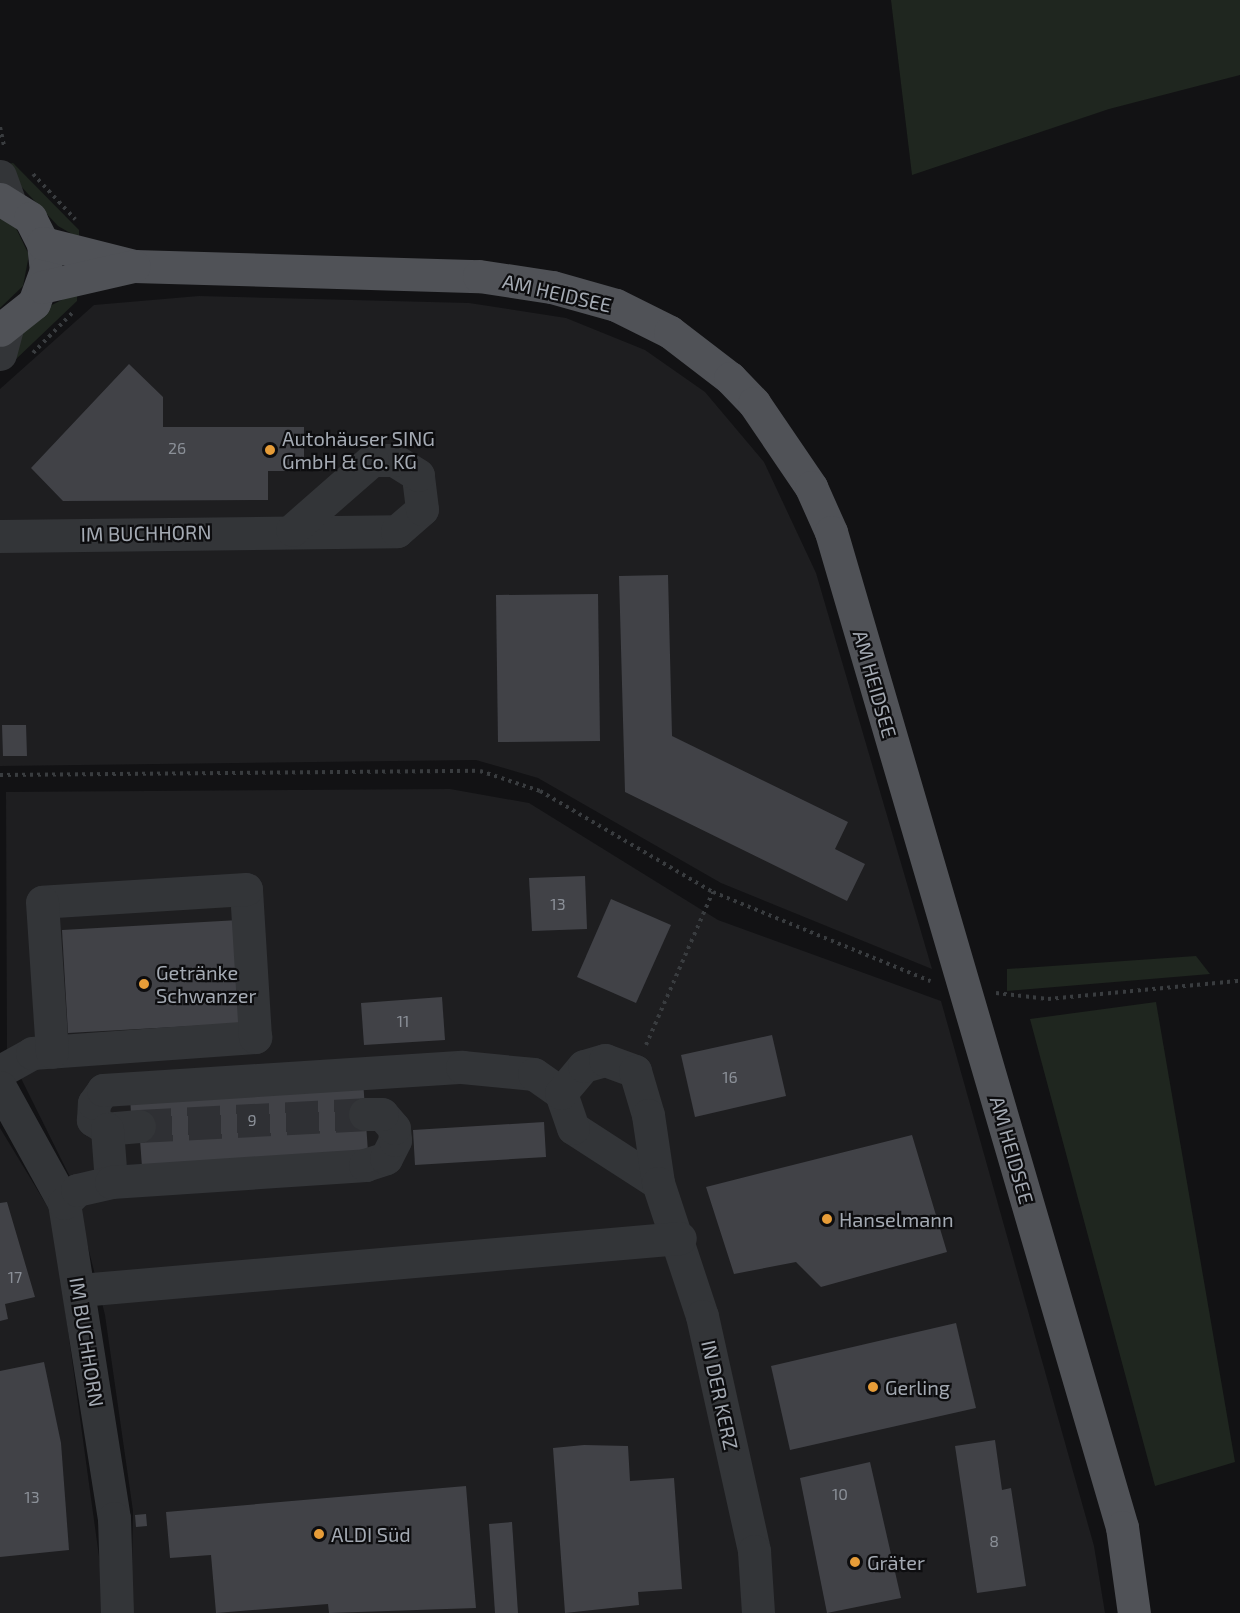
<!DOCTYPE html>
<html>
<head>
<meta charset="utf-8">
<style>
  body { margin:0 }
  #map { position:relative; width:1240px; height:1613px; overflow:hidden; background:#121214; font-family:"Exo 2",sans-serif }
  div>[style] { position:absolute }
  .built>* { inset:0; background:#1e1e20 }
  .green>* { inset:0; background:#1f261f }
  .building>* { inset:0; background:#414247 }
  .minor-tunnel>* { height:33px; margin-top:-16.5px; transform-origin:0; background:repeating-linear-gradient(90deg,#2f3034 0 33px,transparent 0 49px) }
  .path>* { height:4px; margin-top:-2px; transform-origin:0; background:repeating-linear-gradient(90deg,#393c3f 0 3px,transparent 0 7.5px) }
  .minor>* { height:33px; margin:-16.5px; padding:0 16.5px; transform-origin:16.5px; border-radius:16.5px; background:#333538 }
  .major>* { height:33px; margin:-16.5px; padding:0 16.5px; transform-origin:16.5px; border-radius:16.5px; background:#505257 }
  .dots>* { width:16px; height:16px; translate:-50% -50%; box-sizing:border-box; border:3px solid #0d0d0f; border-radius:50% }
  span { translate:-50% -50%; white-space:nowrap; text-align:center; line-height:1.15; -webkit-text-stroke:4.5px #0d0d0f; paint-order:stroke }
  .number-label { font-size:16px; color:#8b9098 }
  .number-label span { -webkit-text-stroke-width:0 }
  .street-label { font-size:20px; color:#a4aab3 }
  .poi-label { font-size:20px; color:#a4aab3 }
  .left { translate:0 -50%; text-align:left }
</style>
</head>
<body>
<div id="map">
  <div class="built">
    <i style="clip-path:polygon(199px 296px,469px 303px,566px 318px,645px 350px,705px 392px,764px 462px,816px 573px,932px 969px,721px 883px,538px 778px,476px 760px,0 766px,0 389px,94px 305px)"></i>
    <i style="clip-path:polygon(450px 789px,529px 803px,718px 920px,941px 1001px,1094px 1546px,1105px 1613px,0 1613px,0 1128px,52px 1214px,101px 1571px,132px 1567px,133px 1511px,105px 1315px,71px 1179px,7px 1050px,6px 792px)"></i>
  </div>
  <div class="green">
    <i style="clip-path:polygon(891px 0,1240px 0,1240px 75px,1109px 109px,912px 175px)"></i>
    <i style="clip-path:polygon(13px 163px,79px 230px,79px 238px,58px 226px,15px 180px,8px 164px)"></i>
    <i style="clip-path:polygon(0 216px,15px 226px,29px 255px,23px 286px,0 308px)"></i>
    <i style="clip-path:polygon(77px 292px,77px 301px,14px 361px,21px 332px,48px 307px)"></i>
    <i style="clip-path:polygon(1196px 956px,1210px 974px,1007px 991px,1007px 969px)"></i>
    <i style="clip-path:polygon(1156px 1002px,1235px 1462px,1155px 1486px,1030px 1019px)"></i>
  </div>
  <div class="building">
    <i style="clip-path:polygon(129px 364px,163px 397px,163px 427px,304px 427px,304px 471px,268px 471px,268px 500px,63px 501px,31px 468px)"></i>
    <i style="clip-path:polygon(668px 575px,672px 736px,848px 822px,835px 849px,865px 864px,847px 901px,625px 792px,619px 576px)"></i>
    <i style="clip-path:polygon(598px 594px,600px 741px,498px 742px,496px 595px)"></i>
    <i style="clip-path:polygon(2px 725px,26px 725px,27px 756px,3px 756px)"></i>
    <i style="clip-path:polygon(585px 876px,587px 929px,532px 931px,529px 878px)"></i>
    <i style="clip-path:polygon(611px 899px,671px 925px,636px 1003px,577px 977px)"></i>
    <i style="clip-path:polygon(239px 920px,246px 1023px,68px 1033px,62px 930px)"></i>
    <i style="clip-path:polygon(442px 997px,445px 1040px,364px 1045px,361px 1003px)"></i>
    <i style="clip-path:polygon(772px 1035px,786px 1096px,695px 1117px,681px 1055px)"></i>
    <i style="clip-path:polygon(363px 1080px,368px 1152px,142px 1167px,138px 1113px,131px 1114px,130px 1096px)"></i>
    <i style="clip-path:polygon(544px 1122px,546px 1157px,415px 1165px,413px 1130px)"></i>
    <i style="clip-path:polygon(912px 1135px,947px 1252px,821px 1287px,796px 1262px,734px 1274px,706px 1187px)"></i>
    <i style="clip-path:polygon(7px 1202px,35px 1297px,5px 1304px,8px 1319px,0 1321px,0 1203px)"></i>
    <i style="clip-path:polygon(956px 1323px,976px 1408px,790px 1450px,771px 1366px)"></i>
    <i style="clip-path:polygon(44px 1362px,61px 1443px,69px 1550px,0 1557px,0 1371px)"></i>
    <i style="clip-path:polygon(995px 1440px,1002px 1490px,1011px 1488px,1026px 1586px,977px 1593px,955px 1446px)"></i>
    <i style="clip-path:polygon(584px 1445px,628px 1446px,630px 1481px,674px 1478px,682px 1589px,638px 1592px,639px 1605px,565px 1613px,553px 1448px)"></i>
    <i style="clip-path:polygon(870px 1462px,901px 1598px,827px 1613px,800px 1478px)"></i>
    <i style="clip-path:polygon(466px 1486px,476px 1608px,329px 1613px,328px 1604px,216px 1613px,211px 1555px,170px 1558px,166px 1512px)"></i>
    <i style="clip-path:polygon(146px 1514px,147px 1526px,136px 1527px,135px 1515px)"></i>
    <i style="clip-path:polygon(512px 1522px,518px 1613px,495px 1613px,489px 1524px)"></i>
  </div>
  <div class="minor-tunnel">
    <i style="left:139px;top:1126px;width:226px;rotate:-3deg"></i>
  </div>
  <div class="path">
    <i style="left:0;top:127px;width:19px;rotate:78deg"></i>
    <i style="left:33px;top:174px;width:62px;rotate:47deg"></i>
    <i style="left:33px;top:353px;width:59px;rotate:-45.7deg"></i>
    <i style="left:0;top:775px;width:480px;rotate:-0.5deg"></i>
    <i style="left:480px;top:771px;width:63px;rotate:18.4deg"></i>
    <i style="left:540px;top:791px;width:200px;rotate:30.3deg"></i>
    <i style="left:713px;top:892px;width:235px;rotate:22.3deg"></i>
    <i style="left:996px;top:993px;width:52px;rotate:6.6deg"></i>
    <i style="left:1048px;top:999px;width:193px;rotate:-5.4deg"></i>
    <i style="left:646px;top:1045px;width:167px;rotate:-66.4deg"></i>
  </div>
  <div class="minor">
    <i style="left:0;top:176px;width:27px;rotate:70deg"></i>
    <i style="left:0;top:354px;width:28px;rotate:-75deg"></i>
    <i style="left:0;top:536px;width:397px;rotate:-0.7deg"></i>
    <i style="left:397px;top:531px;width:33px;rotate:-41deg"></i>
    <i style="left:422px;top:509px;width:34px;rotate:-97deg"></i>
    <i style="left:418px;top:475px;width:28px;rotate:-148deg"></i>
    <i style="left:394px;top:460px;width:22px;rotate:180deg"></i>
    <i style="left:372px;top:460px;width:106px;rotate:138.8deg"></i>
    <i style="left:0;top:1071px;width:37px;rotate:-29deg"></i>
    <i style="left:32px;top:1053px;width:224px;rotate:-4.1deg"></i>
    <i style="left:255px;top:1037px;width:148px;rotate:-93.5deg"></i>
    <i style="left:246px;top:889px;width:204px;rotate:176.4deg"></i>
    <i style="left:42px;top:902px;width:150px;rotate:86.2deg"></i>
    <i style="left:0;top:1087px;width:132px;rotate:61.1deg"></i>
    <i style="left:64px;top:1203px;width:319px;rotate:81deg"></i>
    <i style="left:114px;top:1518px;width:95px;rotate:88.2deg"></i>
    <i style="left:139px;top:1126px;width:32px;rotate:175deg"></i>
    <i style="left:107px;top:1129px;width:17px;rotate:-147deg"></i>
    <i style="left:93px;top:1120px;width:17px;rotate:-87deg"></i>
    <i style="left:94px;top:1103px;width:16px;rotate:-55deg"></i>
    <i style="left:103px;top:1090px;width:360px;rotate:-3.7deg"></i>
    <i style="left:462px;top:1067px;width:72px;rotate:5.6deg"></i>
    <i style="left:534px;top:1074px;width:33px;rotate:35deg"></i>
    <i style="left:107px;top:1129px;width:53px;rotate:85.7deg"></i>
    <i style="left:658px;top:1183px;width:101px;rotate:-147.1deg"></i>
    <i style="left:573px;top:1128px;width:37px;rotate:-109deg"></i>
    <i style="left:561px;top:1093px;width:35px;rotate:-50deg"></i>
    <i style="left:584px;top:1066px;width:22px;rotate:-16deg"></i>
    <i style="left:605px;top:1060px;width:32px;rotate:20deg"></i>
    <i style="left:635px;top:1071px;width:46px;rotate:73.5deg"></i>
    <i style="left:648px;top:1115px;width:69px;rotate:81.6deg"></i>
    <i style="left:658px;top:1183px;width:140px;rotate:71.7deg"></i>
    <i style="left:702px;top:1316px;width:241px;rotate:77.5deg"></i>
    <i style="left:754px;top:1551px;width:62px;rotate:86.3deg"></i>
    <i style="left:64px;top:1203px;width:18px;rotate:-45deg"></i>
    <i style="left:77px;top:1190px;width:35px;rotate:-13deg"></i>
    <i style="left:111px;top:1182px;width:255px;rotate:-3.8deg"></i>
    <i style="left:365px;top:1165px;width:22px;rotate:-18deg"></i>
    <i style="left:386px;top:1158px;width:20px;rotate:-63deg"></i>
    <i style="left:395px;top:1140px;width:12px;rotate:-95deg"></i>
    <i style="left:394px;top:1128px;width:18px;rotate:-131deg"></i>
    <i style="left:382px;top:1114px;width:17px;rotate:180deg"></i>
    <i style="left:80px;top:1290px;width:602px;rotate:-4.95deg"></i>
  </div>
  <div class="major">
    <i style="left:0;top:199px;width:36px;rotate:32deg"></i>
    <i style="left:30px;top:218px;width:28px;rotate:63deg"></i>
    <i style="left:43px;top:243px;width:27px;rotate:84deg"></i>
    <i style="left:46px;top:270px;width:35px;rotate:110deg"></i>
    <i style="left:34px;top:303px;width:43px;rotate:141.5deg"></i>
    <i style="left:43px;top:243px;width:94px;rotate:14.2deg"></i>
    <i style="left:134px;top:266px;width:345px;rotate:1.7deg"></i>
    <i style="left:479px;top:276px;width:74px;rotate:8.6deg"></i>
    <i style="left:552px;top:287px;width:66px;rotate:15.7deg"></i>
    <i style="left:616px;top:305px;width:60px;rotate:26.6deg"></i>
    <i style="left:670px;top:332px;width:76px;rotate:37.5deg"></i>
    <i style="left:730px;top:378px;width:35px;rotate:46deg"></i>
    <i style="left:754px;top:403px;width:102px;rotate:55.8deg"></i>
    <i style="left:811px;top:487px;width:49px;rotate:66deg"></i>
    <i style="left:831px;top:532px;width:1037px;rotate:73.7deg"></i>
    <i style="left:1122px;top:1527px;width:87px;rotate:82.1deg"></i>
    <i style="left:42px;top:287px;width:94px;rotate:-12.9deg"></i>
  </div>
  <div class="dots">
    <i style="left:270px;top:450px;background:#e69c38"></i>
    <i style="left:144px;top:984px;background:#e69c38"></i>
    <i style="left:827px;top:1219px;background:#e69c38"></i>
    <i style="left:873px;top:1387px;background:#e69c38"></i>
    <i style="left:319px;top:1534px;background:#e69c38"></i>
    <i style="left:855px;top:1562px;background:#e69c38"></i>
  </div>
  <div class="number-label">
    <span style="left:177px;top:448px">26</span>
    <span style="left:558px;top:904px">13</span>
    <span style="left:403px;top:1021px">11</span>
    <span style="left:730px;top:1077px">16</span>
    <span style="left:252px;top:1120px">9</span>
    <span style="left:15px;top:1277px">17</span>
    <span style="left:840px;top:1494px">10</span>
    <span style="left:32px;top:1497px">13</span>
    <span style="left:994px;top:1541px">8</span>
  </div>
  <div class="street-label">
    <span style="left:557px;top:293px;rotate:13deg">AM HEIDSEE</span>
    <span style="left:146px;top:533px;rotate:-1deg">IM BUCHHORN</span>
    <span style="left:875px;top:684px;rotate:74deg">AM HEIDSEE</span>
    <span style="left:1012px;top:1150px;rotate:74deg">AM HEIDSEE</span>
    <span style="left:87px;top:1342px;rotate:81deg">IM BUCHHORN</span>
    <span style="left:720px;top:1395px;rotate:78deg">IN DER KERZ</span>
  </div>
  <div class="poi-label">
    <span class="left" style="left:282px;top:450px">Autohäuser SING<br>GmbH &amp; Co. KG</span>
    <span class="left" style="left:156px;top:984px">Getränke<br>Schwanzer</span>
    <span class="left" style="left:839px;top:1219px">Hanselmann</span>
    <span class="left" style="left:885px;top:1387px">Gerling</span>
    <span class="left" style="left:331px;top:1534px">ALDI Süd</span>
    <span class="left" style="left:867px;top:1562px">Gräter</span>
  </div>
</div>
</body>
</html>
